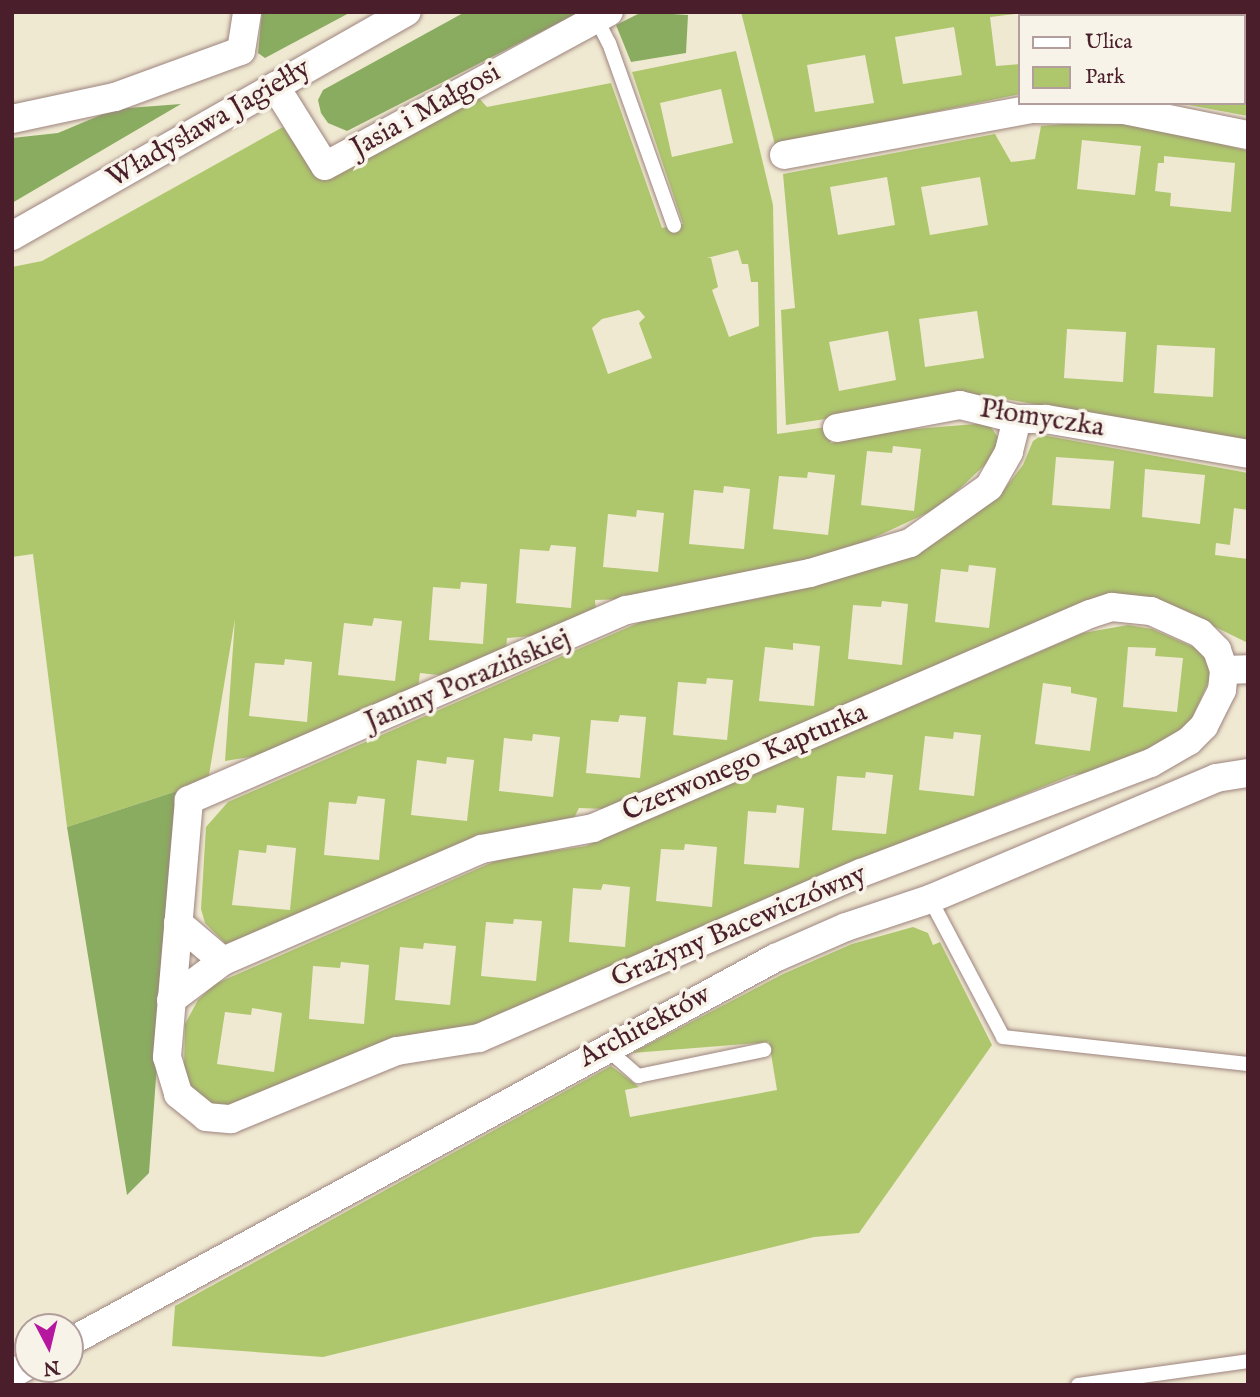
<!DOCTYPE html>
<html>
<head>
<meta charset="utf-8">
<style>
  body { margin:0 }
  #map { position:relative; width:1260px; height:1397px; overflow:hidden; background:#f0e9d2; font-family:"IM FELL English",serif }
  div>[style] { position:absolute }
  .green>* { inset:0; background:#aec76d }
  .forest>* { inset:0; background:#8aac60 }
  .roads { filter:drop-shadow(0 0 2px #9d847e) drop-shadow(0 0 2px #9d847e) }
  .service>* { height:14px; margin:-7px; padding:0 7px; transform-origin:7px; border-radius:7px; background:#fff }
  .minor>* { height:28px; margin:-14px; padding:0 14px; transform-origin:14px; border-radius:14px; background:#fff }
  span { translate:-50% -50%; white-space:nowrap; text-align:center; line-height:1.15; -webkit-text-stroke:7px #f7f3e8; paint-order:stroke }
  .street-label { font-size:28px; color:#4a1f2b }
  .frame { position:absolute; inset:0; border:14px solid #4a1f2b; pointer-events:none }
  .legend { position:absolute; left:1018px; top:14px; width:228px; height:91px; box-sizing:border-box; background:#f7f3e8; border:2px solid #b29e9c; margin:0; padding:9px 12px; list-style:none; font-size:21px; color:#4a1f2b }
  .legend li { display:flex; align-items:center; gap:14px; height:35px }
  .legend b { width:35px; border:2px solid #b29e9c }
  .north { position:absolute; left:14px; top:1313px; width:70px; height:70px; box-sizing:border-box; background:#f7f3e8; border:2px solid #b29e9c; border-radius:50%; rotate:173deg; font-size:19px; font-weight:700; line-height:28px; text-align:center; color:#4a1f2b }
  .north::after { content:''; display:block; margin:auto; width:24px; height:32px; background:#b5179e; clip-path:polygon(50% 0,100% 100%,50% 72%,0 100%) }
</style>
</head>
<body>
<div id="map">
  <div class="green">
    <i style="clip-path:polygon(evenodd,741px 12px,1034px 12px,990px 17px,996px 66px,1020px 64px,1020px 94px,775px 145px,741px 12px,954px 27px,962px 75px,903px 84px,895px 37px,954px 27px,741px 12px,865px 55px,874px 103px,815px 112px,807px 65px,865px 55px)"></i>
    <i style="clip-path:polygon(1052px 12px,1248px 12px,1248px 21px,1244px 16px)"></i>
    <i style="clip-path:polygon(1248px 22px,1248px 116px,1178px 103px,1244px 103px)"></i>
    <i style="clip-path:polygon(evenodd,736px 51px,773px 205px,777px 434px,827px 427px,831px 443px,902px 430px,988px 423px,1000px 440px,990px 460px,940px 507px,867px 541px,762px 574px,628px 599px,595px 600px,596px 611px,544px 635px,507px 638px,506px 652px,447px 676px,420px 673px,418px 688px,269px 754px,225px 761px,235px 619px,208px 781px,67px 827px,33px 554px,12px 557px,12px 267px,42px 261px,283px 127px,318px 178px,475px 94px,487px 107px,611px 83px,662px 228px,683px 224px,632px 72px,736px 51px,721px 89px,733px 143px,672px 157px,660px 103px,721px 89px,736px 51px,738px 250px,742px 264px,748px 264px,751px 282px,758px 282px,759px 326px,729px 337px,712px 290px,718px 287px,711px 258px,707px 258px,738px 250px,736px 51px,639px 310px,645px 317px,639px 323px,652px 358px,608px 374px,592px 328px,602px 319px,639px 310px,736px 51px,893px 446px,921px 449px,914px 511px,861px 505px,867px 451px,892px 453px,893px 446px,736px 51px,808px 472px,835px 475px,828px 535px,773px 529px,779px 476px,807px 478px,808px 472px,736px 51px,724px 486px,750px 489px,744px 549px,689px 544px,694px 490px,723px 493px,724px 486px,736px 51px,637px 510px,664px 513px,658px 572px,603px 567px,608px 514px,636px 517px,637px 510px,736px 51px,551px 545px,576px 547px,571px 608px,516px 603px,520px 549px,549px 551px,551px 545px,736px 51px,461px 582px,487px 584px,483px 644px,429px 640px,433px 587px,460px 589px,461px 582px,736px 51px,374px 618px,402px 621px,395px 681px,338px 675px,344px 623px,372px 626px,374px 618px,736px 51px,285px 659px,312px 662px,307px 722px,249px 716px,255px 663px,284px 665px,285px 659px)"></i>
    <i style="clip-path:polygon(evenodd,1088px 122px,1152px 126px,1248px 151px,1248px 445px,1001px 398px,968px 397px,786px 425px,781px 310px,795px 308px,783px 174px,995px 134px,1011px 162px,1035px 159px,1041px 126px,1088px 122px,1082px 140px,1141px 146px,1135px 195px,1077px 189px,1082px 140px,1088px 122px,1164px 156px,1235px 163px,1231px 212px,1170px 206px,1171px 193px,1155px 191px,1158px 163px,1164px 163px,1164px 156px,1088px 122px,887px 177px,895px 225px,838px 235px,830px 187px,887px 177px,1088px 122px,980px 177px,988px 225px,930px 235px,921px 187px,980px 177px,1088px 122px,977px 311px,984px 358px,925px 367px,919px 319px,977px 311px,1088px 122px,1067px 329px,1126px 332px,1123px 382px,1064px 378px,1067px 329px,1088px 122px,888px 331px,896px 380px,839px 391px,829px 342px,888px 331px,1088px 122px,1157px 345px,1215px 348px,1213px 397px,1154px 393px,1157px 345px)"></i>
    <i style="clip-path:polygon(evenodd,1042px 435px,1248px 473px,1248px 510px,1234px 508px,1230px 545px,1216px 543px,1215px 555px,1248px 559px,1248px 643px,1162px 601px,1118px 595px,605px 809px,579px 808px,570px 826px,498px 832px,226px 944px,205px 923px,201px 909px,206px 827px,228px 802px,652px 617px,761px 598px,922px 548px,1003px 491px,1023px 465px,1033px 441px,1042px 435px,1056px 457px,1114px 461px,1110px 509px,1052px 505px,1056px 457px,1042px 435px,1145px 469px,1205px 475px,1200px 524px,1142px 517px,1145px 469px,1042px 435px,969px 565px,996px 568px,989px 628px,935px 622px,941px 569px,968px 572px,969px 565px,1042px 435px,882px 601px,908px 604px,902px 665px,848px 659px,853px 605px,881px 607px,882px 601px,1042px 435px,793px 643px,820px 646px,814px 706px,759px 701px,765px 647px,793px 650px,793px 643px,1042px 435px,707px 678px,733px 680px,727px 740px,673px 735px,678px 682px,706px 684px,707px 678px,1042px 435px,620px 715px,646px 717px,640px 778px,586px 773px,591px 720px,618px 722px,620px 715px,1042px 435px,533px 734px,560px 737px,553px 797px,499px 791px,504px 738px,532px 741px,533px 734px,1042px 435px,447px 757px,474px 760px,467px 821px,411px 815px,417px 760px,446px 764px,447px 757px,1042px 435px,358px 796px,385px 799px,379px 860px,324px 855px,329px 802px,356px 804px,358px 796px,1042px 435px,267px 845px,296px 848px,290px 910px,232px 905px,239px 850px,266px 853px,267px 845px)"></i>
    <i style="clip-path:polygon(evenodd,1128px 625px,1152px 629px,1200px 650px,1211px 668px,1209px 681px,1187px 729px,1160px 748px,1095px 772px,1072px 775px,926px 834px,470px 1030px,230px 1108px,208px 1103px,192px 1088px,184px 1070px,185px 1024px,198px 1000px,215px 984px,500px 859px,586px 846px,1083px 633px,1128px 625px,1128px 647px,1156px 648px,1155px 656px,1183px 658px,1177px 712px,1123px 707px,1128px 647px,1128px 625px,1043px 683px,1071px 687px,1071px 693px,1097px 698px,1090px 751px,1035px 744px,1043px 683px,1128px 625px,954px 732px,981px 735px,974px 796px,919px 790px,925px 736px,953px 739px,954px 732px,1128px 625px,866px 772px,893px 775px,886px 834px,832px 830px,837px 776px,865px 778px,866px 772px,1128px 625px,777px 805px,804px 808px,799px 868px,744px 864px,748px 811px,776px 813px,777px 805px,1128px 625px,685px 844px,717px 847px,712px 907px,656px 901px,661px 849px,684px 850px,685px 844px,1128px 625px,603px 884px,630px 887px,625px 947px,569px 942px,573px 888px,601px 890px,603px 884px,1128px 625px,514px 919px,542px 921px,536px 981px,481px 976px,486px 922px,513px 924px,514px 919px,1128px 625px,424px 943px,456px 946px,450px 1005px,395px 1000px,400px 947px,423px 949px,424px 943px,1128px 625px,341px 962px,369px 965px,364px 1024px,309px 1019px,313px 966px,340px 968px,341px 962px,1128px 625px,252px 1008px,282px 1013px,274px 1072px,217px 1064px,225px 1012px,251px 1015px,252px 1008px)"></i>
    <i style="clip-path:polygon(913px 927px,928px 933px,933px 945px,940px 942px,992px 1045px,859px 1233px,814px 1237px,323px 1357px,172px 1346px,175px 1306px,611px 1066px,639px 1087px,625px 1090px,630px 1117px,777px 1090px,769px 1042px,632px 1053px,783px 974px,852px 944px)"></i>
  </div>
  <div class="forest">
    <i style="clip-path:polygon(262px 12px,351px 12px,265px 58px,258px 53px)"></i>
    <i style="clip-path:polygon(465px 12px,580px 12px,347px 131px,328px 123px,321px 113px,318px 100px,323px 90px)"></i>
    <i style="clip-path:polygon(642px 12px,688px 15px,686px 53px,631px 62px,616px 25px)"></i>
    <i style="clip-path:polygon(181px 104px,12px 203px,12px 138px,58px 133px,115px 109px)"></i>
    <i style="clip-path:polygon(208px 781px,177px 794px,149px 1173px,127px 1195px,67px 827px)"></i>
  </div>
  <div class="roads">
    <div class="service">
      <i style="left:596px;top:18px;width:28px;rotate:63deg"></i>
      <i style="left:609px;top:43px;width:194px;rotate:70.4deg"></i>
      <i style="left:930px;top:899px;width:156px;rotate:62.1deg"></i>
      <i style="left:1003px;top:1037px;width:246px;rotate:6.3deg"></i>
      <i style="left:606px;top:1048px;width:43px;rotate:41.2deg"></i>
      <i style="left:638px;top:1076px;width:129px;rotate:-11.7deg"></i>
      <i style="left:1078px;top:1385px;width:172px;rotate:-8deg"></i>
    </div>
    <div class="minor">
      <i style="left:275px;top:86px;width:94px;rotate:58deg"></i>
      <i style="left:325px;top:166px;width:323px;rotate:-28.5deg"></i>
      <i style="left:12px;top:119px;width:105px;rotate:-12.1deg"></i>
      <i style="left:115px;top:97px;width:134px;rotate:-20.1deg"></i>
      <i style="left:241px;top:51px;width:39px;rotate:-81deg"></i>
      <i style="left:784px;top:155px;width:252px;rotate:-10.5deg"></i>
      <i style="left:1032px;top:109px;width:92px;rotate:0.6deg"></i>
      <i style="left:1124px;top:110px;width:126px;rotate:11.4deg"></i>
      <i style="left:12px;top:236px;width:454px;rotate:-29.6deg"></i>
      <i style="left:1017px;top:419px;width:34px;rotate:104deg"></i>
      <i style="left:1009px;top:452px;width:40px;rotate:119.7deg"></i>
      <i style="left:989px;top:487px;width:97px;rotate:144.7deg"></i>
      <i style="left:910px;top:543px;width:104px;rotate:163.3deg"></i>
      <i style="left:810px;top:573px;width:188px;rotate:168.6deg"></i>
      <i style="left:626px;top:610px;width:477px;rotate:156.5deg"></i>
      <i style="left:189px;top:800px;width:258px;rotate:94.9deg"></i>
      <i style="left:167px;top:1057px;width:39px;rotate:73deg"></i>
      <i style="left:178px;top:1094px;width:36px;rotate:39deg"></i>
      <i style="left:206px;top:1117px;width:25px;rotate:5deg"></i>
      <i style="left:231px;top:1119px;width:179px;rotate:-22.3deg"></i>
      <i style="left:397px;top:1051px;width:83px;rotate:-9deg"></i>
      <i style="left:479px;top:1038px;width:416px;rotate:-23.4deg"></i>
      <i style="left:861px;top:873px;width:310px;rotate:-20.8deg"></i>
      <i style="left:1151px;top:763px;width:44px;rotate:-30.1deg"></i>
      <i style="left:1189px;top:741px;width:21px;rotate:-45deg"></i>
      <i style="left:1204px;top:726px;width:40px;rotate:-63.4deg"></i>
      <i style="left:1222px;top:690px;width:20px;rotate:-84deg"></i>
      <i style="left:837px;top:428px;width:125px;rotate:-10.6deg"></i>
      <i style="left:960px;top:405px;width:59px;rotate:13.8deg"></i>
      <i style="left:1017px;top:419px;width:29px"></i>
      <i style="left:1046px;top:419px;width:205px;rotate:9.8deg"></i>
      <i style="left:178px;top:923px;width:59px;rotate:40.2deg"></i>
      <i style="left:171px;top:1000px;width:65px;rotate:-36.9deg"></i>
      <i style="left:223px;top:961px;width:282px;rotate:-23.4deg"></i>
      <i style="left:482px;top:849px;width:113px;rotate:-10.7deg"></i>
      <i style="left:593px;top:828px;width:541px;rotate:-23.3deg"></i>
      <i style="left:1090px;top:614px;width:23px;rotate:-18deg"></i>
      <i style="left:1112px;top:607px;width:39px;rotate:6deg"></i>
      <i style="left:1151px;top:611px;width:54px;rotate:24.2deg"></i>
      <i style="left:1200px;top:633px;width:24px;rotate:45deg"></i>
      <i style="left:1217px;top:650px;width:21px;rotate:71deg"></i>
      <i style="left:1224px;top:670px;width:24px;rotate:-2deg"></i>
      <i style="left:70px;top:1342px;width:803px;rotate:-28.58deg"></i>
      <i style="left:775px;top:958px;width:77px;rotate:-23.6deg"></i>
      <i style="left:846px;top:927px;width:89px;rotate:-18.4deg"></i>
      <i style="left:930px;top:899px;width:311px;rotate:-22.9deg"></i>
      <i style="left:1216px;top:778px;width:32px;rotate:-9deg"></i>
      <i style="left:12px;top:1374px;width:18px;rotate:-29deg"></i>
    </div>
  </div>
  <div class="street-label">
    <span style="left:426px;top:111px;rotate:-29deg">Jasia i Małgosi</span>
    <span style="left:209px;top:124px;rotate:-30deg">Władysława Jagiełły</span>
    <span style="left:1042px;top:419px;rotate:9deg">Płomyczka</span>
    <span style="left:468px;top:681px;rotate:-23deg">Janiny Porazińskiej</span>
    <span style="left:745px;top:763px;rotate:-23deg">Czerwonego Kapturka</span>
    <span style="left:739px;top:927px;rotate:-23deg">Grażyny Bacewiczówny</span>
    <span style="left:645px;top:1027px;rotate:-28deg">Architektów</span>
  </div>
  <div class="frame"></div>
  <ul class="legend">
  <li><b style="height:9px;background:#fff"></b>Ulica</li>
  <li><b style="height:19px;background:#aec76d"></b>Park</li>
  </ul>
  <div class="north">N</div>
</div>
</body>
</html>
